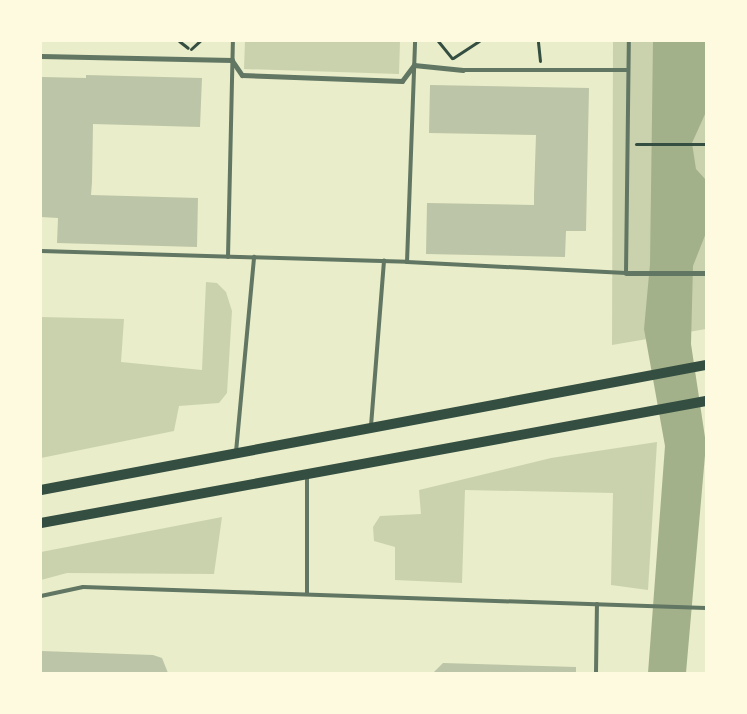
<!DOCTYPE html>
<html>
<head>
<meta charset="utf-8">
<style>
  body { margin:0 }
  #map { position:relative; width:747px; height:714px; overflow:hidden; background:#e9edc9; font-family:Bitter,serif }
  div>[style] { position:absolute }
  .green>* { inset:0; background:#cad2ad }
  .water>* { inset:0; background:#a3b18a }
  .building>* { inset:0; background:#bcc5a7 }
  .path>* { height:3px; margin:-1.5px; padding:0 1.5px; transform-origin:1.5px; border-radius:1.5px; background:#344e41 }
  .service>* { height:4px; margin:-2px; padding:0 2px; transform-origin:2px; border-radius:2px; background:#617663 }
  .pedestrian>* { height:4.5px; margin:-2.25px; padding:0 2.25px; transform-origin:2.25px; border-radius:2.25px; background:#617663 }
  .minor>* { height:5px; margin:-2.5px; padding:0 2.5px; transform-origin:2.5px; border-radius:2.5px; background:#617663 }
  .secondary>* { height:10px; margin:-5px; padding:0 5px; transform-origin:5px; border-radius:5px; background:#344e41 }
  span { translate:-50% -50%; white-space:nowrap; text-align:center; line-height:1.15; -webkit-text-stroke:5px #fefae0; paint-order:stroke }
  .frame { position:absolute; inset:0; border:42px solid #fefae0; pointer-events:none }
</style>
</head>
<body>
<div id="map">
  <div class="green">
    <i style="clip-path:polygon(245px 41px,400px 41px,399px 74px,244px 69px)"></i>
    <i style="clip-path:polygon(613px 41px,706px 41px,706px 329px,612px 345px)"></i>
    <i style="clip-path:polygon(206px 282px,217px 283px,226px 292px,232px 311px,227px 393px,219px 403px,179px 406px,174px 431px,41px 458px,41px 317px,124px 319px,121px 362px,202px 370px)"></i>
    <i style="clip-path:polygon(657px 442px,648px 590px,611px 585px,613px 493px,465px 490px,462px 583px,395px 580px,395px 547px,374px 541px,373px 527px,380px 516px,421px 514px,419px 490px,551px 458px)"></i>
    <i style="clip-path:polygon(222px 517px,214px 574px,67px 573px,41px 580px,41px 552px)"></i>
  </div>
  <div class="water">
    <i style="clip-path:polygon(653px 41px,706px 41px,706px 112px,692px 143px,696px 169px,706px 180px,706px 233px,693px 266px,691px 344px,706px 444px,686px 673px,648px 673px,665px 446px,644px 329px,650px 264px)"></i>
  </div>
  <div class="building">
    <i style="clip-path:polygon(86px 75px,202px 78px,200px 127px,93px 124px,92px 182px,91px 195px,198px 198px,197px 247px,57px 243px,58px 218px,41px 217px,42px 77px,86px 78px)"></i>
    <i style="clip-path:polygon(430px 85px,589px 88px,586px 231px,566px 231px,565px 257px,426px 254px,427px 203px,534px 205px,534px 195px,536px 135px,429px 133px)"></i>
    <i style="clip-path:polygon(41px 651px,153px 655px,162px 658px,168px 673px,41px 673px)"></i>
    <i style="clip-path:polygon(443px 663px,576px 667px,576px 673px,433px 673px)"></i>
  </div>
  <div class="path">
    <i style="left:179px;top:41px;width:11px;rotate:38deg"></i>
    <i style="left:438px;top:41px;width:22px;rotate:51deg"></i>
    <i style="left:538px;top:42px;width:19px;rotate:84deg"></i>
    <i style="left:191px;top:49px;width:12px;rotate:-42deg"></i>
    <i style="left:453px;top:58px;width:31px;rotate:-33deg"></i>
    <i style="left:636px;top:144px;width:70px"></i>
  </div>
  <div class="service">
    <i style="left:41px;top:251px;width:366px;rotate:1.7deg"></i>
    <i style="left:407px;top:262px;width:219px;rotate:2.9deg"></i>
    <i style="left:626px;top:273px;width:232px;rotate:-89.3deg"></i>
    <i style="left:228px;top:257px;width:216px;rotate:-88.7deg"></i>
    <i style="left:407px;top:262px;width:221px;rotate:-87.9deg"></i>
    <i style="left:371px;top:426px;width:166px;rotate:-85.5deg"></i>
    <i style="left:236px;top:452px;width:196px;rotate:-84.7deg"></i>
    <i style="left:307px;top:475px;width:119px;rotate:90deg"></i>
    <i style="left:41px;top:596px;width:43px;rotate:-12.1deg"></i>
    <i style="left:83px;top:587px;width:623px;rotate:1.93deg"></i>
    <i style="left:596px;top:673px;width:69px;rotate:-89.2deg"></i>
  </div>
  <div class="pedestrian">
    <i style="left:41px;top:56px;width:191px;rotate:1.2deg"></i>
    <i style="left:232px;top:60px;width:18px;rotate:56deg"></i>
    <i style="left:242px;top:75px;width:160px;rotate:2.1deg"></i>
    <i style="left:402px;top:81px;width:20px;rotate:-53deg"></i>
    <i style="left:414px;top:65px;width:49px;rotate:5.8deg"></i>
    <i style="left:463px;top:70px;width:165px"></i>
  </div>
  <div class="minor">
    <i style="left:626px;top:273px;width:80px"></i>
  </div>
  <div class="secondary">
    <i style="left:41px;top:490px;width:677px;rotate:-10.65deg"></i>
    <i style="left:41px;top:523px;width:676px;rotate:-10.4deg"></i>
  </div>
  <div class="frame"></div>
</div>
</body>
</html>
